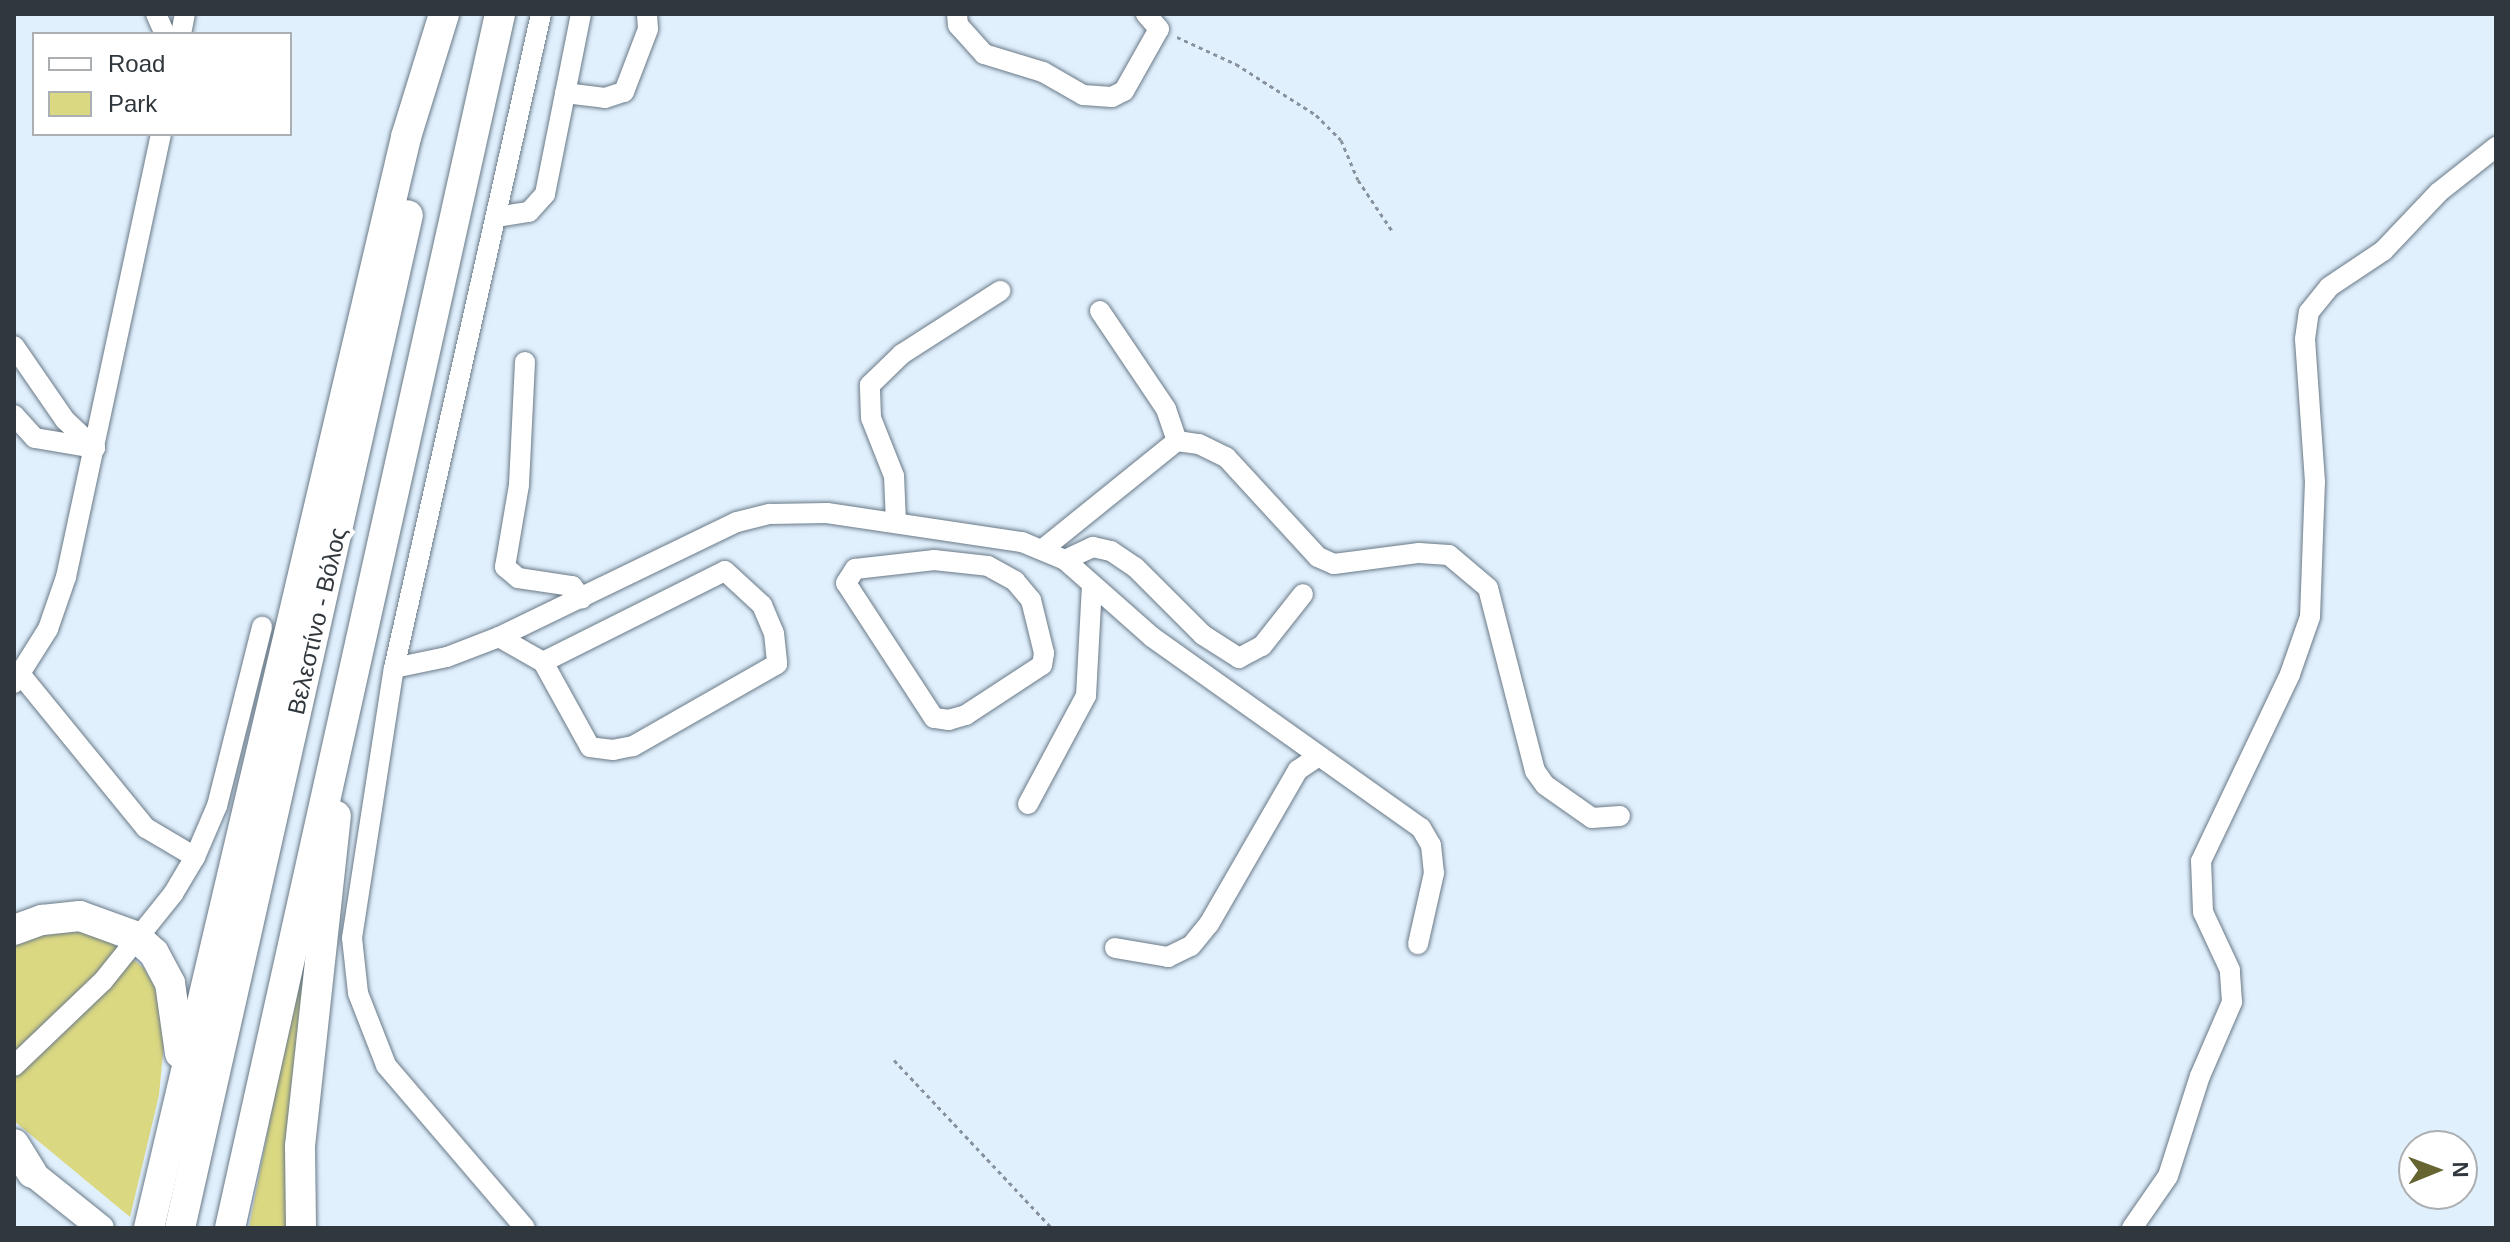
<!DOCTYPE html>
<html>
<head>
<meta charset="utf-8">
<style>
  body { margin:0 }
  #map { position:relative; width:2510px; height:1242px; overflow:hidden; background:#e1f0fd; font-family:Helvetica,sans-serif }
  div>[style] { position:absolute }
  .green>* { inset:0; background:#dbd882 }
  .path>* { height:3px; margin-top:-1.5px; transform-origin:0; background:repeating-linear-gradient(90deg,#88929c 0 4px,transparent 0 8px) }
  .roads { filter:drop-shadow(0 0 2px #697987) drop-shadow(0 0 2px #697987) }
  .minor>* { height:20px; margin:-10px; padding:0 10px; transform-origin:10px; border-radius:10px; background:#fff }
  .major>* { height:26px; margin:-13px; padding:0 13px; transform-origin:13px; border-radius:13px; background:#fff }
  .highway>* { height:30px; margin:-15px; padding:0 15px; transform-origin:15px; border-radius:15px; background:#fff }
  span { translate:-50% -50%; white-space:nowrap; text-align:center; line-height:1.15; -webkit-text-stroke:8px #fff; paint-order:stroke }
  .street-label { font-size:24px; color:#30373d }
  .frame { position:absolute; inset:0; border:16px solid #30373d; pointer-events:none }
  .legend { position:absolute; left:32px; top:32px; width:260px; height:104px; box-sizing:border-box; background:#fff; border:2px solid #acafb1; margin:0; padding:10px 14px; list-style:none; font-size:24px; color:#30373d }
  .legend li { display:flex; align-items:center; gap:16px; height:40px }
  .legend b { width:40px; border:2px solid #acafb1 }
  .north { position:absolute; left:2398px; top:1130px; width:80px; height:80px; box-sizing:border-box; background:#fff; border:2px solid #acafb1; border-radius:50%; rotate:89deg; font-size:22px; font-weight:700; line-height:32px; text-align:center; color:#30373d }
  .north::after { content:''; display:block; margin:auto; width:28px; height:36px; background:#666431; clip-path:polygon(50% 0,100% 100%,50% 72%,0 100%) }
</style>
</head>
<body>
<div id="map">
  <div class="green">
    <i style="clip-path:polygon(314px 900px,291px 1228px,249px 1228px,304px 944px)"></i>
    <i style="clip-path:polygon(94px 929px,144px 968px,157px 992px,165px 1032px,159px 1095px,130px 1217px,14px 1121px,14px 945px,35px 934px)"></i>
  </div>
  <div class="path">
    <i style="left:1177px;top:37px;width:65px;rotate:24.6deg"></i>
    <i style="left:1236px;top:64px;width:95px;rotate:32.5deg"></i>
    <i style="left:1316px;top:115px;width:35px;rotate:45deg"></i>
    <i style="left:1341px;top:140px;width:43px;rotate:67deg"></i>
    <i style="left:1358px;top:180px;width:63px;rotate:56.1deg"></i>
    <i style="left:894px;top:1060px;width:231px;rotate:46.8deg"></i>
  </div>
  <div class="roads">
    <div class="minor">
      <i style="left:156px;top:14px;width:22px;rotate:66deg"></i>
      <i style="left:957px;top:14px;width:11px;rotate:85deg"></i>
      <i style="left:958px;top:25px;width:39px;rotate:48deg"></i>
      <i style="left:984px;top:54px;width:62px;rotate:17deg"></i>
      <i style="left:1043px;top:72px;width:46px;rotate:29.9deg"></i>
      <i style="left:1083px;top:95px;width:29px;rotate:4deg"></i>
      <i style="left:1112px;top:97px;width:13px;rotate:-27deg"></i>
      <i style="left:1124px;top:91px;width:71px;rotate:-60.6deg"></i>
      <i style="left:1159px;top:29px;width:20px;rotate:-131deg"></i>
      <i style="left:181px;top:34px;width:20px;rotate:-79deg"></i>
      <i style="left:565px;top:93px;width:40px;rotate:7.1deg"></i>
      <i style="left:605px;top:98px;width:20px;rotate:-18deg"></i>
      <i style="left:624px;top:92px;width:67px;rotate:-69.1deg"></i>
      <i style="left:648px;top:29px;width:15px;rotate:-94deg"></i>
      <i style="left:496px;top:217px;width:33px;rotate:-9deg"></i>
      <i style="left:529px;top:212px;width:24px;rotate:-48deg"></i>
      <i style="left:545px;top:194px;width:184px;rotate:-78.7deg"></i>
      <i style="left:1100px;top:311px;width:118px;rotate:56deg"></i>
      <i style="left:1166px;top:409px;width:34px;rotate:71deg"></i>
      <i style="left:14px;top:346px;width:90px;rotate:55.4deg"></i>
      <i style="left:65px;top:420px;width:41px;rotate:43deg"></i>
      <i style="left:525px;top:362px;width:123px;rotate:92.8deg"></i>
      <i style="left:519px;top:485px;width:83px;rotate:99.7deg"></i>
      <i style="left:505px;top:567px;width:17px;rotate:40deg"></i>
      <i style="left:518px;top:578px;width:55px;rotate:8.4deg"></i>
      <i style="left:572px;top:586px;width:16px;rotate:52deg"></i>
      <i style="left:14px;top:415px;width:31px;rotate:48deg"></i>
      <i style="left:35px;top:438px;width:61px;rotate:9.5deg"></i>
      <i style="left:896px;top:523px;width:47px;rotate:-92.4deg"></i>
      <i style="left:894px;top:476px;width:62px;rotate:-111.6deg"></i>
      <i style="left:871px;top:418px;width:33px;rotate:-92deg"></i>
      <i style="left:870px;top:385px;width:45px;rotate:-44.1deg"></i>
      <i style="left:902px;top:354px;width:117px;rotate:-32.7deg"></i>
      <i style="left:1043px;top:549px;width:172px;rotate:-38.9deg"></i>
      <i style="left:1177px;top:441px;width:22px;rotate:8deg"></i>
      <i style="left:1199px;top:444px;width:30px;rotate:26deg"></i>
      <i style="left:1226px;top:457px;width:136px;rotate:47.4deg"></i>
      <i style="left:1318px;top:557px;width:17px;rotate:24deg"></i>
      <i style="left:1334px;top:564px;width:86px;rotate:-7.4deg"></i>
      <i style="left:1419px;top:553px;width:30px;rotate:4deg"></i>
      <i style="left:1449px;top:555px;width:51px;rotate:40.2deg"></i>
      <i style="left:1488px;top:588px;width:189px;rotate:75.6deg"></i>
      <i style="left:1535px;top:771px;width:17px;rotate:54deg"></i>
      <i style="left:1545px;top:785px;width:57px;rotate:35.1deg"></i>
      <i style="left:1592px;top:818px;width:28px;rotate:-4deg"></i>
      <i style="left:934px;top:560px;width:54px;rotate:6.3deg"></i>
      <i style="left:988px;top:566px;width:31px;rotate:29deg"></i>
      <i style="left:1015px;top:581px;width:25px;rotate:50deg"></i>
      <i style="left:1031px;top:600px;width:55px;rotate:76.2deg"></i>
      <i style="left:1044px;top:653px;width:12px;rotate:99deg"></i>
      <i style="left:1042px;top:665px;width:91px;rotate:146.7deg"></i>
      <i style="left:966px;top:715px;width:18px;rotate:164deg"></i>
      <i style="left:949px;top:720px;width:15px;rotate:-172deg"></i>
      <i style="left:934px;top:718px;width:161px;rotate:-123.1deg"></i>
      <i style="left:846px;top:583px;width:17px;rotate:-57deg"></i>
      <i style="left:855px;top:569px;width:80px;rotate:-6.5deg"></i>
      <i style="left:1065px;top:560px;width:31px;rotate:-25deg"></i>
      <i style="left:1093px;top:547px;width:18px;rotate:13deg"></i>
      <i style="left:1111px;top:551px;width:29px;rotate:34deg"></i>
      <i style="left:1135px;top:567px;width:96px;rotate:45deg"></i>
      <i style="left:1203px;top:635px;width:43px;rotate:32.6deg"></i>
      <i style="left:1239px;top:658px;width:26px;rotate:-28deg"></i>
      <i style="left:1262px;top:646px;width:66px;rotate:-51.7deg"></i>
      <i style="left:725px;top:571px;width:50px;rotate:42.6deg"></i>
      <i style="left:762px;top:605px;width:30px;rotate:67deg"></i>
      <i style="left:774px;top:633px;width:31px;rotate:84deg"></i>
      <i style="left:777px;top:664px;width:166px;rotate:150.3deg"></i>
      <i style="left:633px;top:746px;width:20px;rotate:169deg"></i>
      <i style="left:613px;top:750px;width:23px;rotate:-173deg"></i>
      <i style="left:590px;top:747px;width:97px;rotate:-118.9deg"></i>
      <i style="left:543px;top:662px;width:203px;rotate:-26.6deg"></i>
      <i style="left:499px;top:637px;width:51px;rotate:29.6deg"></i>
      <i style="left:394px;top:668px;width:54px;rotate:-11.7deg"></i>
      <i style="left:447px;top:657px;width:56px;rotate:-21deg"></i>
      <i style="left:499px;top:637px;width:264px;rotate:-25.8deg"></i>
      <i style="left:737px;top:522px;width:34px;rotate:-14deg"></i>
      <i style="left:770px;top:514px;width:57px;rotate:-1deg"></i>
      <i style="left:827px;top:513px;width:197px;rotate:8.5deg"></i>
      <i style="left:1022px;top:542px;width:47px;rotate:22.7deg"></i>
      <i style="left:1065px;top:560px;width:116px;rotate:41.5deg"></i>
      <i style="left:1152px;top:637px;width:330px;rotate:35.4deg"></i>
      <i style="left:1421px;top:828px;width:20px;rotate:60deg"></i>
      <i style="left:1431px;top:845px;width:28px;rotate:84deg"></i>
      <i style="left:1434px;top:873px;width:73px;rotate:102.7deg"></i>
      <i style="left:21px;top:675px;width:198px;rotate:50.8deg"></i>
      <i style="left:146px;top:828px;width:57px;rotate:30.6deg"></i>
      <i style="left:14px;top:683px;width:64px;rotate:-57.8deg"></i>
      <i style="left:48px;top:629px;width:55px;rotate:-70.9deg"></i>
      <i style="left:66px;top:577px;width:453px;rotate:-77.9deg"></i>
      <i style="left:1028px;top:804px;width:123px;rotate:-61.8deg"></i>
      <i style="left:1086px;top:696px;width:110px;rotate:-86.9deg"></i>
      <i style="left:1115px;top:948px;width:54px;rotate:9.6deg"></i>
      <i style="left:1168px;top:957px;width:25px;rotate:-26deg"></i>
      <i style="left:1191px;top:946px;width:28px;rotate:-51deg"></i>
      <i style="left:1209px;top:924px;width:178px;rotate:-60deg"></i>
      <i style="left:1298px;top:770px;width:25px;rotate:-34deg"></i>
      <i style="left:14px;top:1066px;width:123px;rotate:-43.7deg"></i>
      <i style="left:103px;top:981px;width:112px;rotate:-51.2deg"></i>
      <i style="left:173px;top:894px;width:43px;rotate:-59.3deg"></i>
      <i style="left:195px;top:857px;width:56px;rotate:-66.7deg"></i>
      <i style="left:217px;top:806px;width:185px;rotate:-75.9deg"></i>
      <i style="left:525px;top:1228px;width:214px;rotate:-130.5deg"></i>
      <i style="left:386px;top:1065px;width:77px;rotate:-111.3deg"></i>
      <i style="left:358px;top:993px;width:55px;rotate:-96.2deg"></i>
      <i style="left:352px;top:938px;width:273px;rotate:-81.2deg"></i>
      <i style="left:394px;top:668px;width:670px;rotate:-77.33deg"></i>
      <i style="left:2132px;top:1228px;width:63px;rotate:-55.3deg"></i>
      <i style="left:2168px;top:1176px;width:105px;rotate:-72.3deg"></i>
      <i style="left:2200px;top:1076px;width:81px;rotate:-66.6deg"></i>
      <i style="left:2232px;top:1002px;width:32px;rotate:-94deg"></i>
      <i style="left:2230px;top:970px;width:64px;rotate:-115deg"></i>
      <i style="left:2203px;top:912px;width:51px;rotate:-92.2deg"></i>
      <i style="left:2201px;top:861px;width:207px;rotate:-64.5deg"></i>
      <i style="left:2290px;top:674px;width:60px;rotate:-70.7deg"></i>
      <i style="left:2310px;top:617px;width:135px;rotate:-87.9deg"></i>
      <i style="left:2315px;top:482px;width:143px;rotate:-94deg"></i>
      <i style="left:2305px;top:339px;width:27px;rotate:-82deg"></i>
      <i style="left:2309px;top:312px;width:32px;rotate:-51deg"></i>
      <i style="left:2329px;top:287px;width:65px;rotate:-33.7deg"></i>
      <i style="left:2383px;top:251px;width:81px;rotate:-46.5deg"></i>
      <i style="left:2439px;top:192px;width:73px;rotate:-38.3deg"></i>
    </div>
    <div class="major">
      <i style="left:32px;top:1173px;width:88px;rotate:38.6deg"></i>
    </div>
    <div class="highway">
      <i style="left:14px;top:930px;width:30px;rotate:-20deg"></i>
      <i style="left:42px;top:920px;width:38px;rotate:-6deg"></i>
      <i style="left:80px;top:916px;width:59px;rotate:20deg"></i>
      <i style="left:135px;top:936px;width:25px;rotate:42deg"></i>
      <i style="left:154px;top:953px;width:34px;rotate:62deg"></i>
      <i style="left:170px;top:983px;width:71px;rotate:81.9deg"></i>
      <i style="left:14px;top:1144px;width:34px;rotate:58deg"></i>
      <i style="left:149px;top:1228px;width:1121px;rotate:-76.74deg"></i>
      <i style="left:406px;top:137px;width:129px;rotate:-72.8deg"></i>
      <i style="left:180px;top:1228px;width:1038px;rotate:-77.32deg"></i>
      <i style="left:230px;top:1228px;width:1244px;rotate:-77.46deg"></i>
      <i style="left:301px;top:1228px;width:82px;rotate:-90.7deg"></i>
      <i style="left:300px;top:1146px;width:332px;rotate:-83.8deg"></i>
    </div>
  </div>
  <div class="street-label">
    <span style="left:317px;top:621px;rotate:-77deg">Βελεστίνο - Βόλος</span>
  </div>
  <div class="frame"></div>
  <ul class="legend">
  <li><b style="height:10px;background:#fff"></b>Road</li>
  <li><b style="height:22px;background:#dbd882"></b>Park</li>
  </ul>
  <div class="north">N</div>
</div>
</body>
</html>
